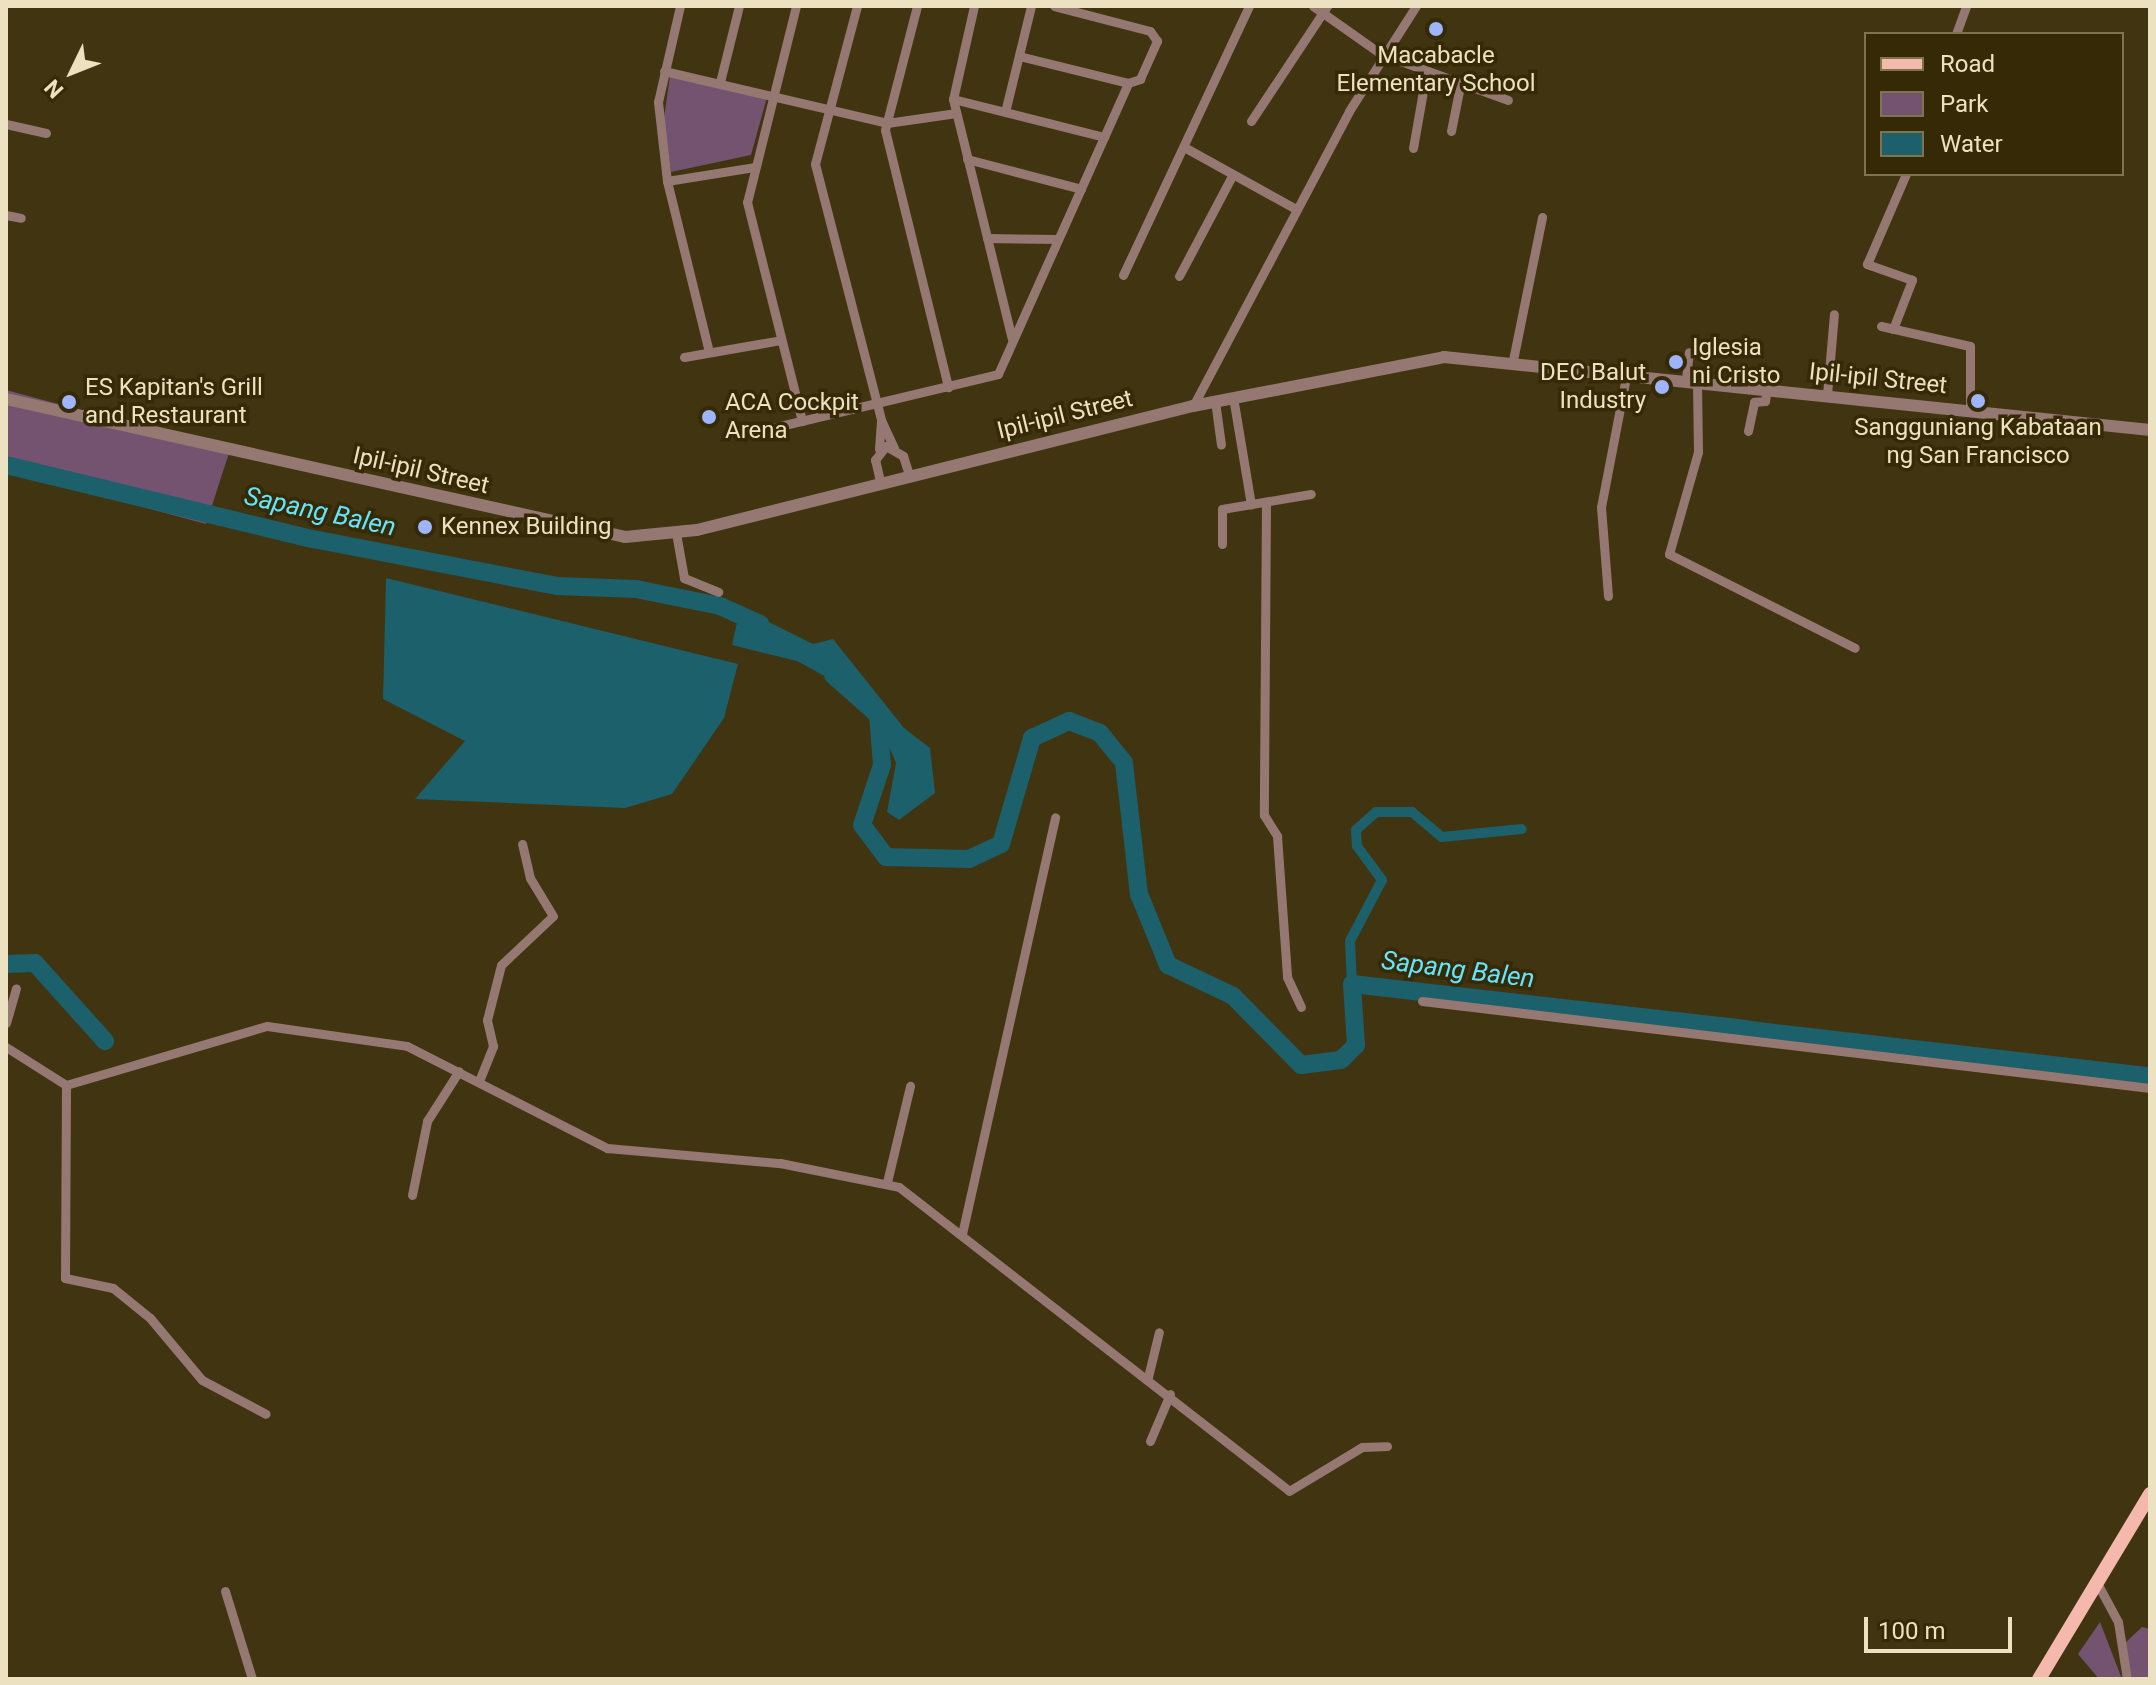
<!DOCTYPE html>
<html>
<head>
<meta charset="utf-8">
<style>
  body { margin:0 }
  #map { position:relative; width:2156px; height:1685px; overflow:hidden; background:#403411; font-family:Roboto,sans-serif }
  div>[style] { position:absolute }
  .green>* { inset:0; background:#73536f }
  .water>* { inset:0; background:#1b606b }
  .stream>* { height:3px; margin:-1.5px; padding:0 1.5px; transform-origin:1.5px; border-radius:1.5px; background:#1b606b }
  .canal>* { height:10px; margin:-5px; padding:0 5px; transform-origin:5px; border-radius:5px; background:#1b606b }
  .river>* { height:18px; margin:-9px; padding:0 9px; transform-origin:9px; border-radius:9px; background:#1b606b }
  .minor>* { height:9px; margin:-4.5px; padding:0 4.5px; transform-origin:4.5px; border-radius:4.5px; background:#967872 }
  .tertiary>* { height:12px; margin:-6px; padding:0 6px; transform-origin:6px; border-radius:6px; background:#967872 }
  .primary>* { height:14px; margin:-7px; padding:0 7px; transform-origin:7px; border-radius:7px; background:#f5b8ad }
  .dots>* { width:22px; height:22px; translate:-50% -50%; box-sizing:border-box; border:4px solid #362a06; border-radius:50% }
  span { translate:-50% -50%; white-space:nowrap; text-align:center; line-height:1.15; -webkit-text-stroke:7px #362a06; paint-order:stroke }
  .poi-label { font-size:24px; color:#ece1c0 }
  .left { translate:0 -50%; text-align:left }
  .right { translate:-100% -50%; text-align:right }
  .street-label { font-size:24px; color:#ece1c0 }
  .water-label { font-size:26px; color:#65e5fb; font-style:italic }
  .frame { position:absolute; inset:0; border:8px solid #ece1c0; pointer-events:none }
  .legend { position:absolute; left:1864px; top:32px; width:260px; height:144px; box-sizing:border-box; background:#362a06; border:2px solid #7f7350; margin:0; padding:10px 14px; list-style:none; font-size:24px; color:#ece1c0 }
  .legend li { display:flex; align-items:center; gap:16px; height:40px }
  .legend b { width:40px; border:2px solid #7f7350 }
  .north { position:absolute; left:32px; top:32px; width:80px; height:80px; -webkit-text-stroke:6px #362a06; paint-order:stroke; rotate:227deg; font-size:22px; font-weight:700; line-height:32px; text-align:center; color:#ece1c0 }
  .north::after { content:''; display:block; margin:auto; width:28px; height:36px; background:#ece1c0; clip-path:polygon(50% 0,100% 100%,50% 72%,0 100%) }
  .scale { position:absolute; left:1864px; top:1617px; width:148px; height:36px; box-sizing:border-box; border:4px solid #ece1c0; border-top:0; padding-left:10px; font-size:24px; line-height:28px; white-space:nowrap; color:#ece1c0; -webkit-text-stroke:6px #362a06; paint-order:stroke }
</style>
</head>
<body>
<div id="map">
  <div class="green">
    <i style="clip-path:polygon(670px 76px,767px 97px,751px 155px,671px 172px,664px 118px)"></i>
    <i style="clip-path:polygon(6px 390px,230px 450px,206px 524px,6px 470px)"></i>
    <i style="clip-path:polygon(2100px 1622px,2122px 1679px,2099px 1679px,2078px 1654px)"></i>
    <i style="clip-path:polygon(2142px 1627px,2150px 1629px,2150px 1679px,2132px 1679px,2125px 1643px)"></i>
  </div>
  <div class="water">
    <i style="clip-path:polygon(386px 578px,738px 664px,724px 718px,672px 794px,625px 808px,415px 799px,465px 741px,383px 699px)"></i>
    <i style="clip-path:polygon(740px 608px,813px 644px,833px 639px,904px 728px,930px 748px,935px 793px,899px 820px,887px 812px,896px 763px,870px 701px,797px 661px,732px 645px)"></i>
  </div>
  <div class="stream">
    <i style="left:1356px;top:1045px;width:3px;rotate:18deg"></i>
  </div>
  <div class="canal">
    <i style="left:1352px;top:984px;width:43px;rotate:-92.7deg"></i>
    <i style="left:1350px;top:941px;width:69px;rotate:-62.3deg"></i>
    <i style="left:1382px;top:880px;width:42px;rotate:-126.3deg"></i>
    <i style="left:1357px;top:846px;width:16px;rotate:-94deg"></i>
    <i style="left:1356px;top:830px;width:27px;rotate:-42deg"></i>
    <i style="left:1376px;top:812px;width:36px"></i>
    <i style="left:1412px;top:812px;width:39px;rotate:40deg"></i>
    <i style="left:1442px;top:837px;width:80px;rotate:-5.7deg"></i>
  </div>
  <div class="river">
    <i style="left:6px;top:465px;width:316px;rotate:13.6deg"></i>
    <i style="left:313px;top:539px;width:248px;rotate:10.9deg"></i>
    <i style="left:557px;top:586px;width:79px;rotate:2.2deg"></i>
    <i style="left:636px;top:589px;width:86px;rotate:11.4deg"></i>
    <i style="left:720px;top:606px;width:44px;rotate:24.2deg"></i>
    <i style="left:833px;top:675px;width:60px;rotate:41.6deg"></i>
    <i style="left:878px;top:715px;width:50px;rotate:85.4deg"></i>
    <i style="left:882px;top:765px;width:63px;rotate:108.4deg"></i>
    <i style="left:862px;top:825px;width:40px;rotate:53deg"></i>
    <i style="left:886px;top:857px;width:83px;rotate:1.4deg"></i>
    <i style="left:969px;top:859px;width:35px;rotate:-25deg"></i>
    <i style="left:1001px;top:844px;width:110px;rotate:-73.7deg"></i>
    <i style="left:1032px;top:738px;width:41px;rotate:-24.7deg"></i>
    <i style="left:1069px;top:721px;width:33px;rotate:21deg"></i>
    <i style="left:1100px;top:733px;width:38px;rotate:51deg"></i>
    <i style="left:1124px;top:763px;width:132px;rotate:83.5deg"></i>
    <i style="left:1139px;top:894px;width:77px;rotate:67.8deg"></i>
    <i style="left:1168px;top:965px;width:72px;rotate:25.5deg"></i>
    <i style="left:1233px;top:996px;width:97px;rotate:45.4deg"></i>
    <i style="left:1301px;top:1065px;width:40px;rotate:-7.1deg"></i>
    <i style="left:1341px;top:1060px;width:21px;rotate:-45deg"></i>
    <i style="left:1356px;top:1045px;width:61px;rotate:-93.8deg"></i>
    <i style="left:1352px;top:984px;width:397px;rotate:6.5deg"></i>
    <i style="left:6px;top:964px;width:29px;rotate:-2deg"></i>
    <i style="left:35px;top:963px;width:105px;rotate:48.1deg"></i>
    <i style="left:1750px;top:1030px;width:403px;rotate:6.6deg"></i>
  </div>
  <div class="minor">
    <i style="left:796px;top:6px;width:202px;rotate:104deg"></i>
    <i style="left:747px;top:202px;width:226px;rotate:75.9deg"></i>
    <i style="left:857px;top:6px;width:163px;rotate:104.9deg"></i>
    <i style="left:815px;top:164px;width:264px;rotate:75.5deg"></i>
    <i style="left:917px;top:6px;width:128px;rotate:104.5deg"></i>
    <i style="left:885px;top:130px;width:265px;rotate:76.2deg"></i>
    <i style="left:974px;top:6px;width:95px;rotate:102.7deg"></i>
    <i style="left:953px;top:99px;width:247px;rotate:76.2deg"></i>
    <i style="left:1313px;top:6px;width:83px;rotate:35.2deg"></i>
    <i style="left:1381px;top:54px;width:135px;rotate:19.9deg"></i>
    <i style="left:1956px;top:34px;width:30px;rotate:-70deg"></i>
    <i style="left:1019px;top:56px;width:112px;rotate:13.9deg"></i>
    <i style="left:664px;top:71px;width:229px;rotate:13.1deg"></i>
    <i style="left:887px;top:123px;width:70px;rotate:-8.2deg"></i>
    <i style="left:720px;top:82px;width:78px;rotate:-76deg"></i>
    <i style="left:953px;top:99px;width:156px;rotate:14.1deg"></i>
    <i style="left:1005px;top:112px;width:109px;rotate:-76.2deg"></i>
    <i style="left:1251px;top:121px;width:138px;rotate:-56.5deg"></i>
    <i style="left:6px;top:124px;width:41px;rotate:12.7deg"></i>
    <i style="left:1451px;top:131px;width:46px;rotate:-78.7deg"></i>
    <i style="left:1184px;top:147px;width:128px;rotate:29deg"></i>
    <i style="left:1413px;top:148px;width:75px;rotate:-80deg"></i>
    <i style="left:967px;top:159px;width:118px;rotate:14.7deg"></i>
    <i style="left:667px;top:181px;width:80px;rotate:-96.5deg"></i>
    <i style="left:658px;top:102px;width:98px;rotate:-77.1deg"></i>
    <i style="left:6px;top:215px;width:15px;rotate:11deg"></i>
    <i style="left:987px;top:238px;width:71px;rotate:0.8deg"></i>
    <i style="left:1123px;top:275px;width:297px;rotate:-64.9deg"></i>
    <i style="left:1179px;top:276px;width:115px;rotate:-62.1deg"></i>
    <i style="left:1881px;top:326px;width:91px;rotate:12.7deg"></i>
    <i style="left:1970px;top:346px;width:66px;rotate:90deg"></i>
    <i style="left:1893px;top:329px;width:53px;rotate:-68.8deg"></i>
    <i style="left:1912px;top:280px;width:48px;rotate:-160.4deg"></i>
    <i style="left:1867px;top:264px;width:98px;rotate:-66.6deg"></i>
    <i style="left:709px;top:352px;width:176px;rotate:-103.8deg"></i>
    <i style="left:667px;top:181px;width:88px;rotate:-9.1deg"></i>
    <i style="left:684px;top:357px;width:98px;rotate:-9.9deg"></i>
    <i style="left:1513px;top:360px;width:146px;rotate:-78.5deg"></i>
    <i style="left:1686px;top:379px;width:27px;rotate:-84deg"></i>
    <i style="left:1697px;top:381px;width:71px;rotate:89.2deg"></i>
    <i style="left:1698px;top:452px;width:106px;rotate:105.9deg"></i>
    <i style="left:1669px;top:554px;width:208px;rotate:26.8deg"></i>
    <i style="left:1827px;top:395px;width:81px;rotate:-85.1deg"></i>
    <i style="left:1233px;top:397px;width:109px;rotate:80.5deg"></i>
    <i style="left:1215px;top:401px;width:44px;rotate:82.2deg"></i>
    <i style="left:1193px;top:406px;width:334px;rotate:-62.1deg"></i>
    <i style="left:1349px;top:111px;width:125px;rotate:-57.5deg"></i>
    <i style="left:776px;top:427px;width:228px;rotate:-13.4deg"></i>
    <i style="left:998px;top:374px;width:319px;rotate:-65.9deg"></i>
    <i style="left:1128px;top:83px;width:13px;rotate:-18deg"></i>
    <i style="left:1140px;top:79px;width:42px;rotate:-65.9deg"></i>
    <i style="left:1157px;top:41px;width:12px;rotate:-125deg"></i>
    <i style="left:1150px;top:31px;width:99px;rotate:-165.4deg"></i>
    <i style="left:1748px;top:431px;width:30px;rotate:-78deg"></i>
    <i style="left:1754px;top:402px;width:11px;rotate:-5deg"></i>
    <i style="left:1765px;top:401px;width:12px;rotate:-81deg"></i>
    <i style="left:879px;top:449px;width:29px;rotate:-86deg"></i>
    <i style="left:881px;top:420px;width:31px;rotate:65deg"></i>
    <i style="left:880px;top:481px;width:22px;rotate:-103deg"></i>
    <i style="left:875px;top:460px;width:18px;rotate:-52deg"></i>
    <i style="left:886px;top:446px;width:20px;rotate:30deg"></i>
    <i style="left:903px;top:456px;width:19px;rotate:72deg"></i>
    <i style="left:1266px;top:502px;width:313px;rotate:90.4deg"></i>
    <i style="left:1264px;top:815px;width:25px;rotate:58deg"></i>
    <i style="left:1277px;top:836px;width:141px;rotate:85.9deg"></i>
    <i style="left:1287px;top:977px;width:33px;rotate:65deg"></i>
    <i style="left:676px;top:533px;width:46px;rotate:79.9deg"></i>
    <i style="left:684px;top:578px;width:37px;rotate:22deg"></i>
    <i style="left:1222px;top:544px;width:35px;rotate:-90deg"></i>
    <i style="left:1222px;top:509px;width:90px;rotate:-9.6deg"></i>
    <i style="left:1608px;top:596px;width:89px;rotate:-94.5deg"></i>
    <i style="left:1601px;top:507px;width:137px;rotate:-79.1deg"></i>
    <i style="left:1422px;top:1001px;width:733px;rotate:6.81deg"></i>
    <i style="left:6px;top:1023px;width:36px;rotate:-74deg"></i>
    <i style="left:6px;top:1047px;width:71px;rotate:32.3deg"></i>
    <i style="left:479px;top:1081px;width:38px;rotate:-68deg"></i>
    <i style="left:493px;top:1046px;width:27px;rotate:-103deg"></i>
    <i style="left:487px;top:1020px;width:57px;rotate:-75.7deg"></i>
    <i style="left:501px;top:965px;width:71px;rotate:-43.3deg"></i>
    <i style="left:553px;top:916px;width:44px;rotate:-121.2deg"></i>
    <i style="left:530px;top:878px;width:35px;rotate:-103deg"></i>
    <i style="left:66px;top:1085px;width:209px;rotate:-16.4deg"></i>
    <i style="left:267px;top:1026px;width:141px;rotate:8.1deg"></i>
    <i style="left:407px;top:1046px;width:225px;rotate:27deg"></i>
    <i style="left:607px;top:1148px;width:174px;rotate:5deg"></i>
    <i style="left:780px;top:1163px;width:121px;rotate:11.4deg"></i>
    <i style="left:899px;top:1187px;width:494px;rotate:37.9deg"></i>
    <i style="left:1289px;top:1491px;width:85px;rotate:-31.1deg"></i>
    <i style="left:1362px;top:1447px;width:25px;rotate:-2deg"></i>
    <i style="left:66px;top:1085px;width:193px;rotate:90.3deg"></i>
    <i style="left:65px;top:1278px;width:49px;rotate:11.8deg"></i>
    <i style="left:113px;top:1288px;width:48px;rotate:39deg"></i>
    <i style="left:150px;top:1318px;width:81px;rotate:50deg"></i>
    <i style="left:202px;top:1380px;width:72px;rotate:28deg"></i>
    <i style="left:887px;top:1182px;width:99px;rotate:-76.5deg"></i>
    <i style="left:412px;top:1195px;width:76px;rotate:-78.5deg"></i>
    <i style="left:427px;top:1121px;width:59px;rotate:-57.4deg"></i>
    <i style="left:962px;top:1234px;width:427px;rotate:-77.4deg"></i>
    <i style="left:1148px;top:1377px;width:46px;rotate:-76.3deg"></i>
    <i style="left:1150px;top:1441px;width:51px;rotate:-66.9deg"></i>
    <i style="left:2097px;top:1583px;width:44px;rotate:61.7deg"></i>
    <i style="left:2118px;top:1622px;width:58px;rotate:81deg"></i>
    <i style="left:225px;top:1591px;width:92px;rotate:72.9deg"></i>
  </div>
  <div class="tertiary">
    <i style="left:6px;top:399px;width:634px;rotate:12.57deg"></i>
    <i style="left:625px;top:537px;width:72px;rotate:-5.6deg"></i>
    <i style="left:697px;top:530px;width:511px;rotate:-14.04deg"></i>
    <i style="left:1193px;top:406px;width:256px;rotate:-11deg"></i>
    <i style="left:1444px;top:357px;width:710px;rotate:5.9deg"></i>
  </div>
  <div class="primary">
    <i style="left:2039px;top:1679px;width:216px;rotate:-59deg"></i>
  </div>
  <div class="dots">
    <i style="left:1436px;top:29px;background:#9eb4fd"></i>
    <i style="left:1676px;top:362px;background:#9eb4fd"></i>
    <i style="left:1662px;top:387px;background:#9eb4fd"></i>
    <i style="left:1978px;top:401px;background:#9eb4fd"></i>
    <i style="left:69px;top:402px;background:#9eb4fd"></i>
    <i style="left:709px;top:417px;background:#9eb4fd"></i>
    <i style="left:425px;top:527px;background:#9eb4fd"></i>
  </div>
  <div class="poi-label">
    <span style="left:1436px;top:70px">Macabacle<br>Elementary School</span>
    <span class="left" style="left:1692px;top:362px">Iglesia<br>ni Cristo</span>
    <span class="right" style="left:1646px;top:387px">DEC Balut<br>Industry</span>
    <span class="left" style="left:85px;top:402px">ES Kapitan's Grill<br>and Restaurant</span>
    <span class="left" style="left:725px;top:417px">ACA Cockpit<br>Arena</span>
    <span style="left:1978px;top:442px">Sangguniang Kabataan<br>ng San Francisco</span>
    <span class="left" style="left:441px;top:527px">Kennex Building</span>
  </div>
  <div class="street-label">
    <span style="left:1878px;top:379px;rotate:6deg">Ipil-ipil Street</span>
    <span style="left:1065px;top:415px;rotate:-14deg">Ipil-ipil Street</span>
    <span style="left:421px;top:471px;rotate:13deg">Ipil-ipil Street</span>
  </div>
  <div class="water-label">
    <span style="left:320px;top:512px;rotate:12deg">Sapang Balen</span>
    <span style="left:1458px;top:970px;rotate:7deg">Sapang Balen</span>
  </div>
  <div class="frame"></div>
  <ul class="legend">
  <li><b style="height:10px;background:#f5b8ad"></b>Road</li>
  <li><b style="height:22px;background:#73536f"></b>Park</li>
  <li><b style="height:22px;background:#1b606b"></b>Water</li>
  </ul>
  <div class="north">N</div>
  <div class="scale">100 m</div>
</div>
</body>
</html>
